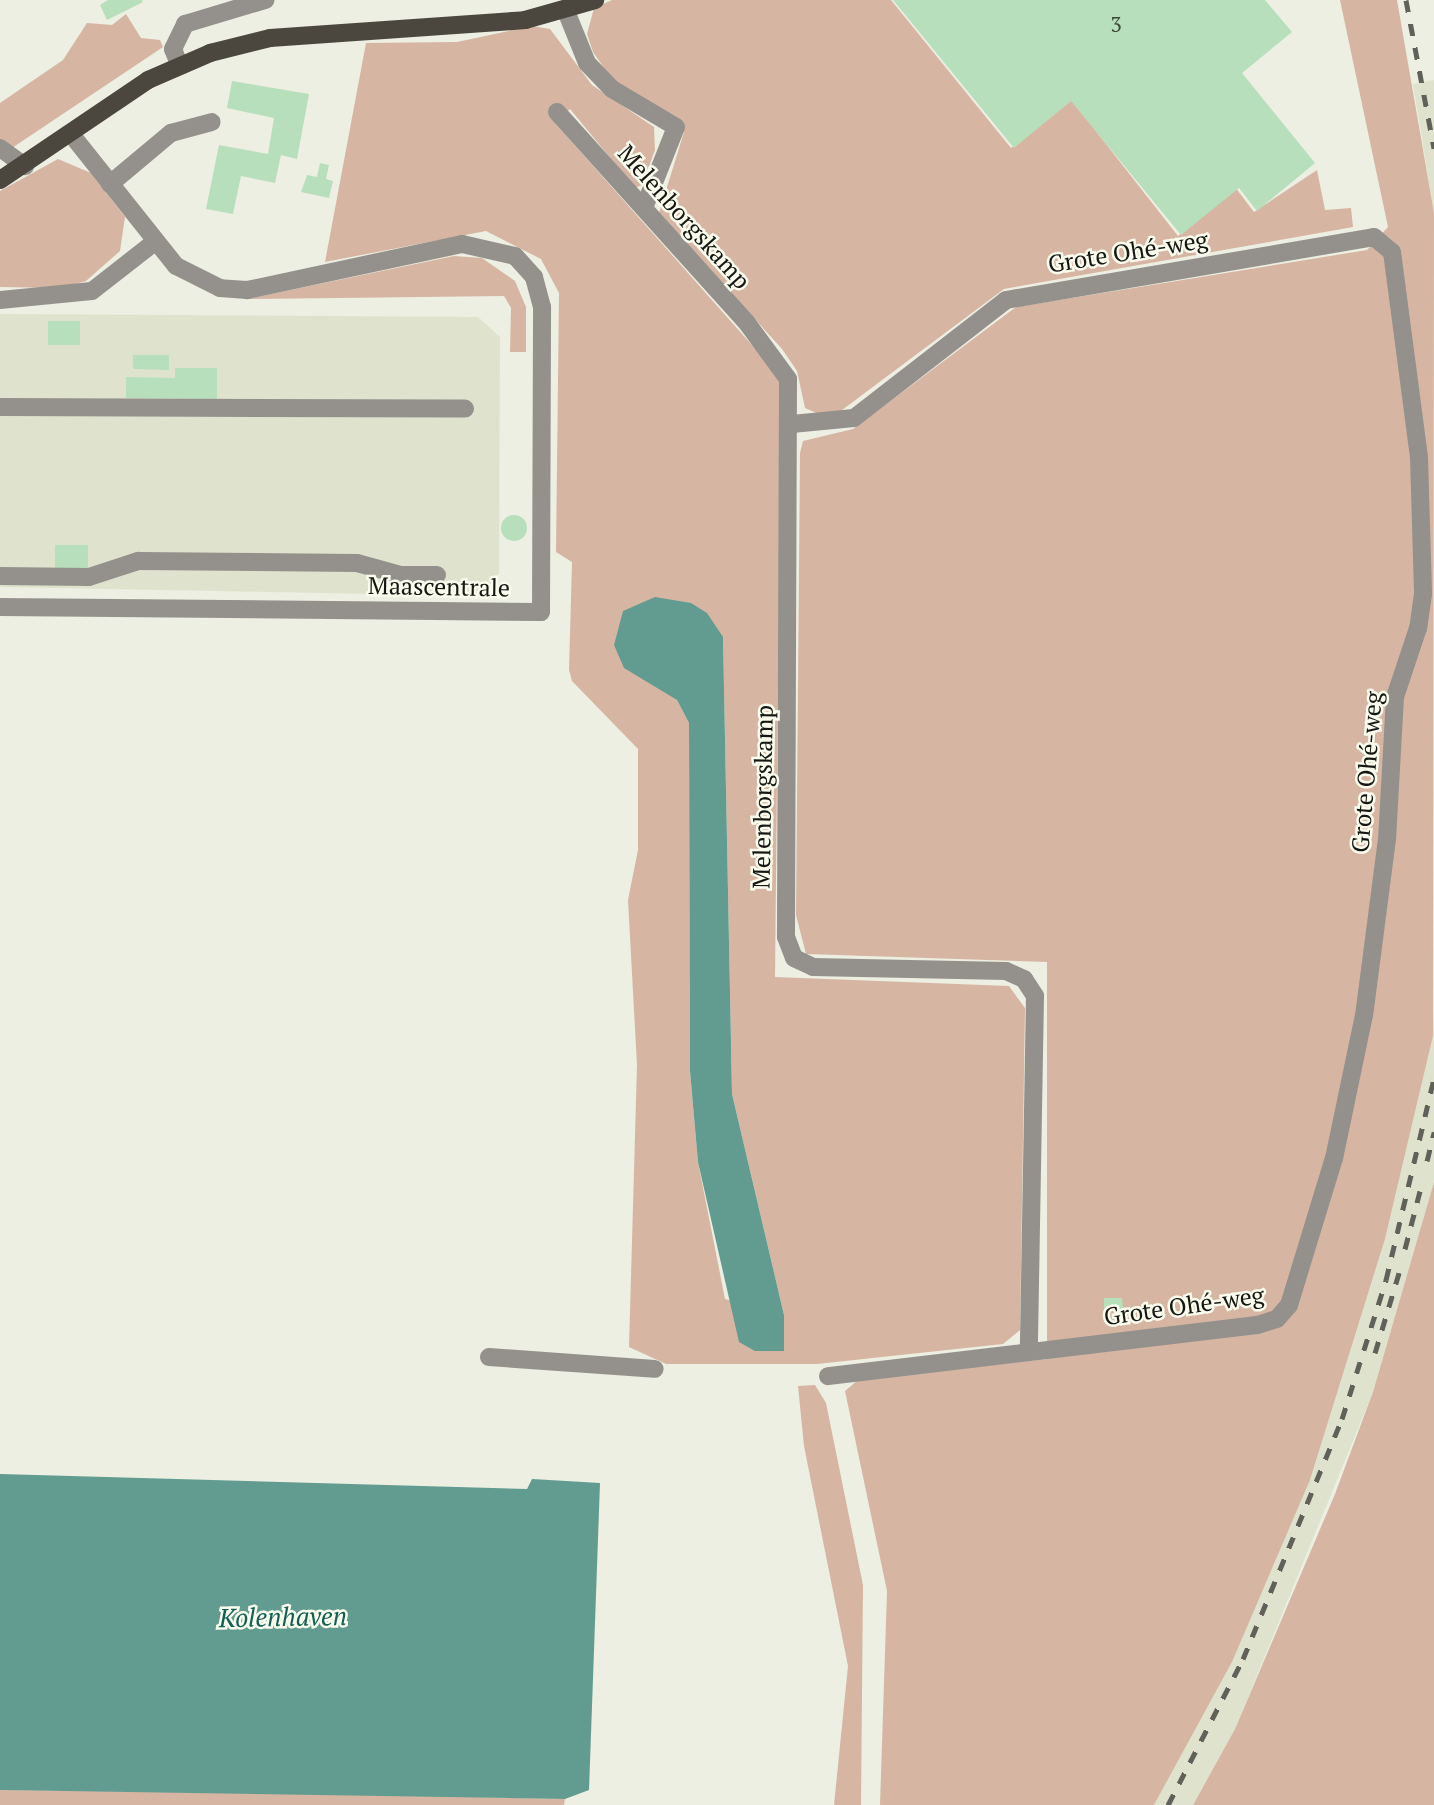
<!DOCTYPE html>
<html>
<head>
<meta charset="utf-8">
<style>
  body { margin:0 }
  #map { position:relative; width:1434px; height:1805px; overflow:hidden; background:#ecefe1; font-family:"PT Serif",serif }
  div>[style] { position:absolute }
  .built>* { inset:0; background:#dfe3ce }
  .green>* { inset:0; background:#d6b6a3 }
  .water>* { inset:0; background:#629b90 }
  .building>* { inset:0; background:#b8dfbc }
  .round { border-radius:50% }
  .minor>* { height:18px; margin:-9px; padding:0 9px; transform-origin:9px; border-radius:9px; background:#94918c }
  .major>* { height:18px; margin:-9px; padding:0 9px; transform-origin:9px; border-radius:9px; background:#4c473e }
  .rail>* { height:5px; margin-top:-2.5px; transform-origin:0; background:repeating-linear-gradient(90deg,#60625a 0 12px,transparent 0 24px) }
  span { translate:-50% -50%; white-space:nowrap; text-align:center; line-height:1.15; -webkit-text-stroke:5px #fafcee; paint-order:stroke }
  .number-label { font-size:21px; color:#3e493c }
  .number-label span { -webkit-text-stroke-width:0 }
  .street-label { font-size:24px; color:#161712 }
  .water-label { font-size:26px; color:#116054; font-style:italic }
</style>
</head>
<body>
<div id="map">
  <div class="built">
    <i style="clip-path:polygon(1434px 80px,1434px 213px,1413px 84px)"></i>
    <i style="clip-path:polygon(0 314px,478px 317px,500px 337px,499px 573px,485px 596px,0 587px)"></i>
    <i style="clip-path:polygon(1434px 1004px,1434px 1182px,1373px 1392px,1235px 1729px,1193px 1805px,1154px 1805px,1232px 1662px,1310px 1480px,1385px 1239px,1433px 1036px)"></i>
  </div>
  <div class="green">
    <i style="clip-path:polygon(612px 0,891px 0,1011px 148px,1070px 98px,1178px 236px,1235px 187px,1254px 212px,1317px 170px,1325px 210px,1351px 208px,1353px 227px,1004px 289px,838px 413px,821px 415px,805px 408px,797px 371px,782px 349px,659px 213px,684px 132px,675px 119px,613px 81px,593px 52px,587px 34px,594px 8px)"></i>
    <i style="clip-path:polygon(1340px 0,1397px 0,1434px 213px,1433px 1036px,1385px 1239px,1310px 1480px,1232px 1662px,1154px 1805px,880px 1805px,887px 1591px,845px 1391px,858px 1380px,1047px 1359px,1047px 962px,806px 954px,796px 915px,800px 453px,803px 441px,853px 429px,1016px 307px,1367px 250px,1388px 227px)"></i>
    <i style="clip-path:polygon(126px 14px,141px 38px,160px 40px,163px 47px,0 156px,0 103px,63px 60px,87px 23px,112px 25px)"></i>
    <i style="clip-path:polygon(evenodd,532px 26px,550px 29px,592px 85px,654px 127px,655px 150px,642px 185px,635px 188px,570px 109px,555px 123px,774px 370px,781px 387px,775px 977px,1009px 986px,1025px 1008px,1020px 1330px,1003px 1344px,817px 1364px,666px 1364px,629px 1347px,637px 1065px,628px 900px,638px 850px,638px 749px,572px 681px,569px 670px,572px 562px,556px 552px,559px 293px,541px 259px,486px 231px,325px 262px,366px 43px,457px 42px,532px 26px,723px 637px,732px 1094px,784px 1315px,725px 1299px,698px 1162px,690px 1071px,689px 723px,677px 700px,614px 645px,723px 637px)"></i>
    <i style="clip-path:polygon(58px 159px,91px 173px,125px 217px,120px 251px,86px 281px,61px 288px,0 287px,0 191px)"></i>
    <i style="clip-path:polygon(454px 256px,482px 258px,515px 281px,526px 307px,526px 352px,510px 352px,511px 308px,504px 296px,247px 299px)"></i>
    <i style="clip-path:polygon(1434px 1182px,1434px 1805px,1193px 1805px,1235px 1729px,1335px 1494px,1373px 1392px)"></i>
    <i style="clip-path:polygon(815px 1385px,826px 1403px,863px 1585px,861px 1805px,834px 1805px,848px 1666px,804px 1446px,798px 1386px)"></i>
    <i style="clip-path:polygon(0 1790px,296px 1793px,565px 1799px,564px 1805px,0 1805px)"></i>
  </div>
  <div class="water">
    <i style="clip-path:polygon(655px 597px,691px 603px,707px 613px,723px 637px,732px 1094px,784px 1315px,784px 1351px,755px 1351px,739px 1342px,698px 1162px,690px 1071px,689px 723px,677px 700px,624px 668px,614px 645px,623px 611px)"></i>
    <i style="clip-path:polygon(0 1474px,527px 1489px,532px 1479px,600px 1483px,589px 1790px,565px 1799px,0 1790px)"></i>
  </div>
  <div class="building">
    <i style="clip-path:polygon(108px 0,142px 0,143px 2px,107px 20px,100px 5px)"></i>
    <i style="clip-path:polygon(893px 0,1265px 0,1292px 32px,1242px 73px,1315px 163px,1257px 211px,1239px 188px,1181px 235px,1071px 101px,1014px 148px)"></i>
    <i style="clip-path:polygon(232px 81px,309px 94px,297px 159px,281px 155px,275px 183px,241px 176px,233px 214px,206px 209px,219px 145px,268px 154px,274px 118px,227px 108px)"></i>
    <i style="clip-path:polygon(320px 163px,329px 165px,326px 179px,333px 181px,329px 198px,301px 192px,307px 175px,317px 177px)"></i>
    <i style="clip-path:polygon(48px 321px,80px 321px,80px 345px,48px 345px)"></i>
    <i style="clip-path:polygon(133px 355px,169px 355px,169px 370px,133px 369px)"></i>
    <i style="clip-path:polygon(175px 368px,217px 368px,217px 399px,126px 398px,126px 377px,175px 378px)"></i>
    <i class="round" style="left:501px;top:515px;width:26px;height:26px"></i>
    <i style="clip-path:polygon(55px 545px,88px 545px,88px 569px,55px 568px)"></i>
    <i style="clip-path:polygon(1104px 1298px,1122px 1298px,1123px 1309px,1104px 1310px)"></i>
  </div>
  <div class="minor">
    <i style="left:566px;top:11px;width:56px;rotate:68deg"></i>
    <i style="left:587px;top:63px;width:36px;rotate:46deg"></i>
    <i style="left:612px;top:89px;width:74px;rotate:30.7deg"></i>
    <i style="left:676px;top:127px;width:87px;rotate:111.6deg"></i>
    <i style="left:179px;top:64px;width:16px;rotate:-112deg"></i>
    <i style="left:173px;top:49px;width:28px;rotate:-64deg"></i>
    <i style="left:185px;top:24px;width:84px;rotate:-16.7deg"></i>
    <i style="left:557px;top:112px;width:284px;rotate:48deg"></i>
    <i style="left:747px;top:323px;width:69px;rotate:53.8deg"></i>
    <i style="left:788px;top:379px;width:558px;rotate:90.21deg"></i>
    <i style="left:786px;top:937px;width:22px;rotate:69deg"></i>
    <i style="left:794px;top:958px;width:21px;rotate:25deg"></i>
    <i style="left:813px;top:967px;width:193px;rotate:1.2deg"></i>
    <i style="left:1006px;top:971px;width:20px;rotate:24deg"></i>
    <i style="left:1024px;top:979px;width:20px;rotate:57deg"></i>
    <i style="left:1035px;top:996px;width:355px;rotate:91deg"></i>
    <i style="left:0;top:148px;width:31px;rotate:36deg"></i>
    <i style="left:110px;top:184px;width:80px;rotate:-39.9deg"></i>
    <i style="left:171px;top:133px;width:42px;rotate:-15deg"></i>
    <i style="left:0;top:300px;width:92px;rotate:-5.6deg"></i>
    <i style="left:92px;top:291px;width:81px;rotate:-38deg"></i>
    <i style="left:0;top:407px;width:465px;rotate:0.2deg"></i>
    <i style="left:792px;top:424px;width:62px;rotate:-5.5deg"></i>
    <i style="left:854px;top:418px;width:192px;rotate:-37.8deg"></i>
    <i style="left:1006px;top:300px;width:373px;rotate:-9.7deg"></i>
    <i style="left:1374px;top:237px;width:23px;rotate:40deg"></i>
    <i style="left:1392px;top:252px;width:207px;rotate:82.5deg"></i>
    <i style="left:1419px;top:457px;width:137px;rotate:88.3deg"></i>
    <i style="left:1423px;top:594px;width:34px;rotate:98deg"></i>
    <i style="left:1418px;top:628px;width:73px;rotate:108.4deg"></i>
    <i style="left:1395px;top:697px;width:142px;rotate:93.2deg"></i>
    <i style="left:1387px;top:839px;width:177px;rotate:97.4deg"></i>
    <i style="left:1364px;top:1015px;width:146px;rotate:101.8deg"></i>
    <i style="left:1334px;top:1158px;width:154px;rotate:107deg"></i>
    <i style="left:1289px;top:1305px;width:18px;rotate:131deg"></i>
    <i style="left:1277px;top:1319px;width:21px;rotate:163deg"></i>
    <i style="left:1257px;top:1325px;width:432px;rotate:173.2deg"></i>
    <i style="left:0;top:576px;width:89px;rotate:0.6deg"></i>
    <i style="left:89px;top:577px;width:52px;rotate:-18.1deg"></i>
    <i style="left:138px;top:561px;width:219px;rotate:0.5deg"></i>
    <i style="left:357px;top:563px;width:46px;rotate:15.3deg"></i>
    <i style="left:401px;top:575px;width:36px"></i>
    <i style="left:0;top:607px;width:541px;rotate:0.53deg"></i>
    <i style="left:541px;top:612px;width:305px;rotate:-89.8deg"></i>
    <i style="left:542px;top:307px;width:31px;rotate:-105deg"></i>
    <i style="left:534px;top:277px;width:28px;rotate:-132deg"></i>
    <i style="left:515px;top:256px;width:54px;rotate:-167.2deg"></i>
    <i style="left:462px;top:244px;width:220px;rotate:167.9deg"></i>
    <i style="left:247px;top:290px;width:27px;rotate:-176deg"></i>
    <i style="left:220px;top:288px;width:49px;rotate:-153.4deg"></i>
    <i style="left:176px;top:266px;width:169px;rotate:-128.5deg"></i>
    <i style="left:489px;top:1357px;width:166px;rotate:4.1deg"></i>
  </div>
  <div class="major">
    <i style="left:0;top:180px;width:179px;rotate:-34deg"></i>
    <i style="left:148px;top:80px;width:68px;rotate:-23.5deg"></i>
    <i style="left:210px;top:53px;width:62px;rotate:-14deg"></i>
    <i style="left:270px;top:38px;width:256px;rotate:-4deg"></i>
    <i style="left:525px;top:20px;width:73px;rotate:-15.9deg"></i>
  </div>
  <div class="rail">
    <i style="left:1406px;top:0;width:151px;rotate:79.3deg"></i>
    <i style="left:1427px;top:1161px;width:30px;rotate:-76deg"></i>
    <i style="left:1405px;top:1249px;width:60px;rotate:-75.5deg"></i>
    <i style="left:1375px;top:1353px;width:84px;rotate:-73.3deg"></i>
    <i style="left:1168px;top:1805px;width:164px;rotate:-62.8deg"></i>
    <i style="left:1243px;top:1659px;width:260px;rotate:-67.6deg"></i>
    <i style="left:1342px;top:1419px;width:146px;rotate:-72.4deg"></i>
    <i style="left:1386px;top:1280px;width:208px;rotate:-76.6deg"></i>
  </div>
  <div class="number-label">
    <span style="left:1116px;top:24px">3</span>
  </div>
  <div class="street-label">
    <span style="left:684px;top:217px;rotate:48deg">Melenborgskamp</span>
    <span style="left:1128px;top:252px;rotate:-9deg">Grote Ohé-weg</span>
    <span style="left:439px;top:587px;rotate:1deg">Maascentrale</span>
    <span style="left:1367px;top:772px;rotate:-85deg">Grote Ohé-weg</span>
    <span style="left:763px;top:797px;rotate:-89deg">Melenborgskamp</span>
    <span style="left:1184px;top:1306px;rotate:-8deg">Grote Ohé-weg</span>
  </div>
  <div class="water-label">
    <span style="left:283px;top:1617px;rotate:-1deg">Kolenhaven</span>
  </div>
</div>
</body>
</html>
